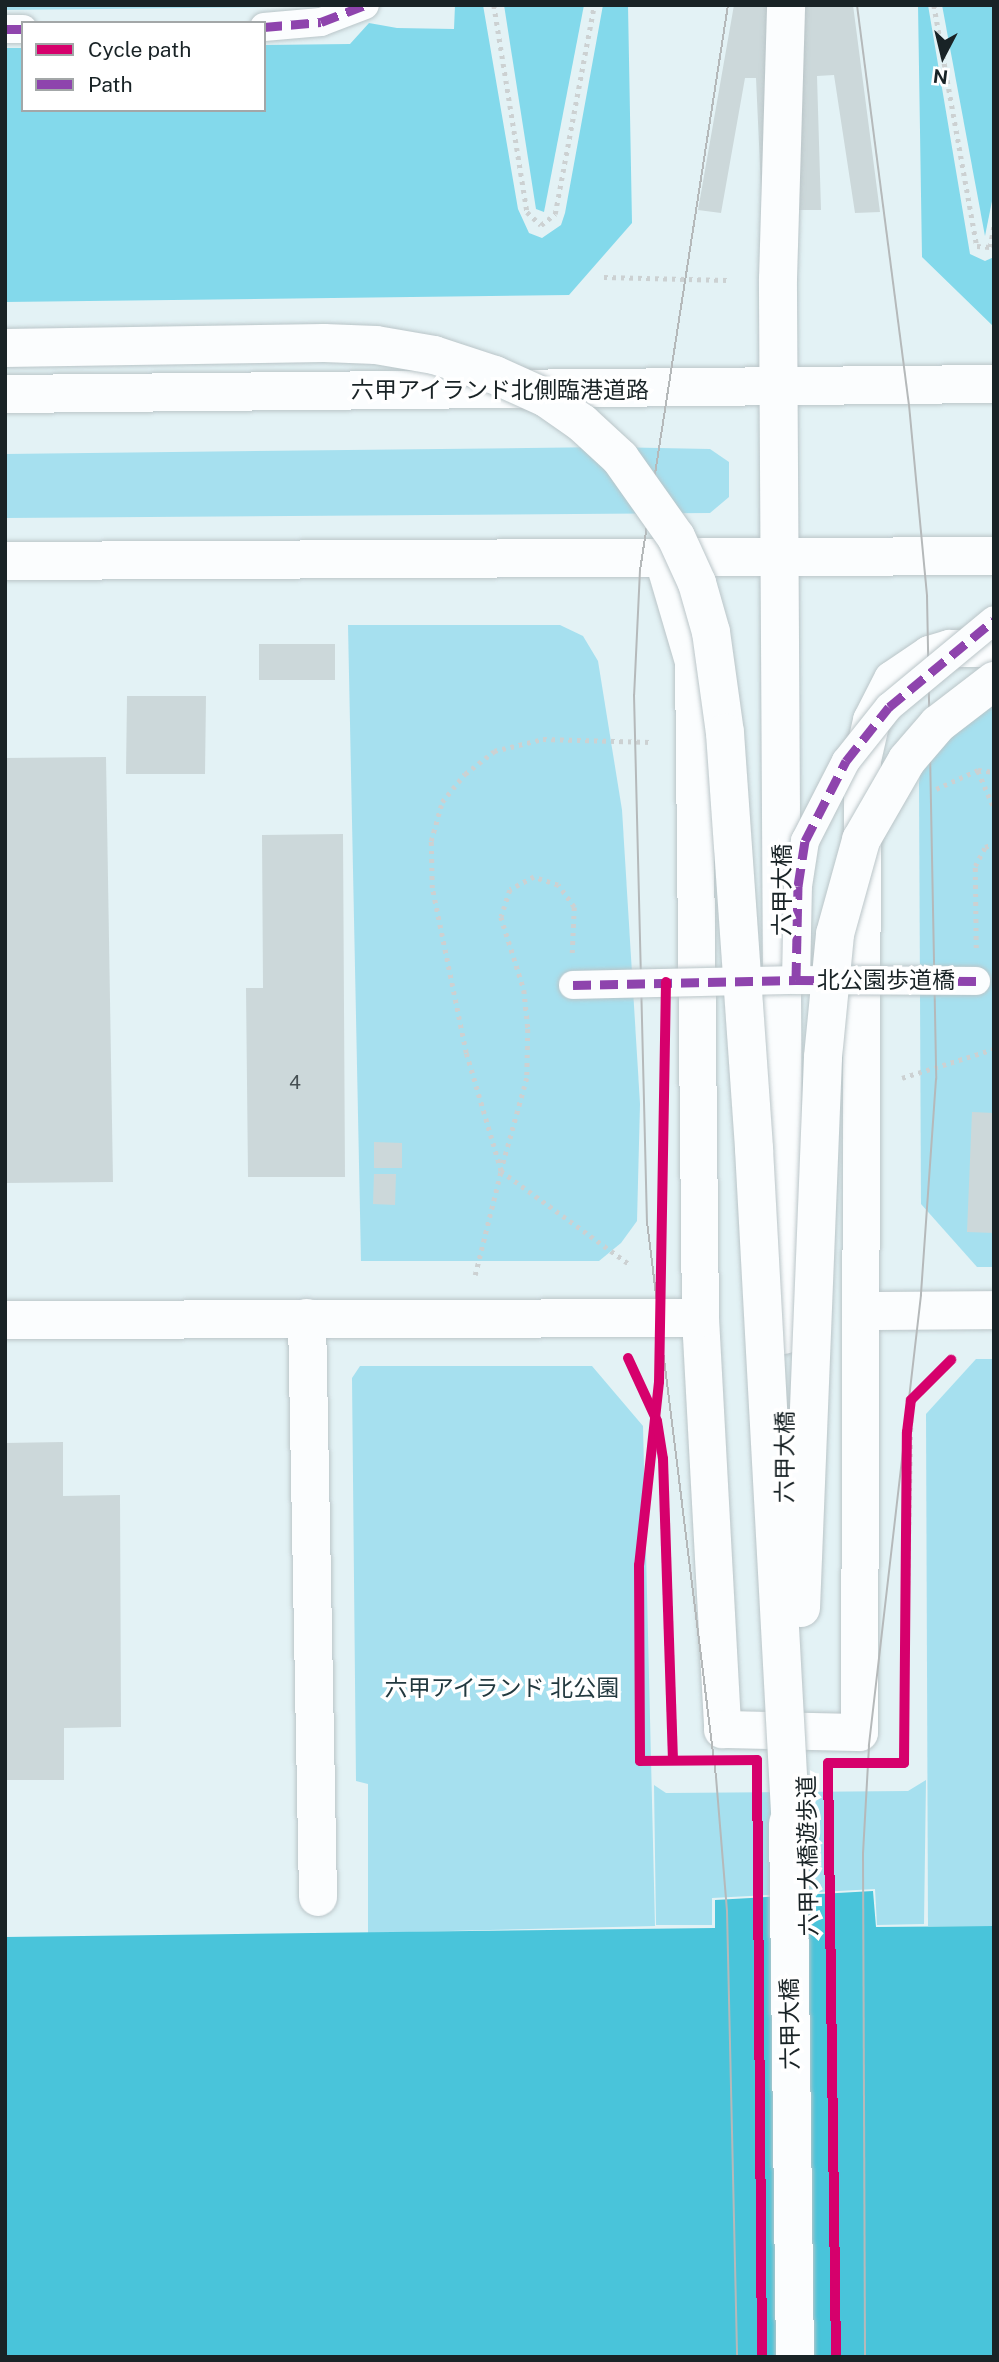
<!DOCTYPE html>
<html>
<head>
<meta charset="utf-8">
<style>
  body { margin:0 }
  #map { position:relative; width:999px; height:2362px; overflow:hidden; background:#e3f2f5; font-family:"Public Sans","Noto Sans JP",sans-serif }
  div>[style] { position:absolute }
  .green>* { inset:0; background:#a6e0ef }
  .forest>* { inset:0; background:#83d9eb }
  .water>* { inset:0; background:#49c4da }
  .building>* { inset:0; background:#ccd8da }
  .path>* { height:4.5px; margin-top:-2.25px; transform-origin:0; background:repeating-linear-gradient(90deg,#ccd1d2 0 3.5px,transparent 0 8.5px) }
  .roads { filter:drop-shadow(0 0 2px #bac5c8) drop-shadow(0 0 2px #bac5c8) }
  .pedestrian>* { height:28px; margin:-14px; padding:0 14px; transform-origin:14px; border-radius:14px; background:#fbfdfe }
  .minor>* { height:37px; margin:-18.5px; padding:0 18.5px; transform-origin:18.5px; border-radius:18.5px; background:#fbfdfe }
  .tertiary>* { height:38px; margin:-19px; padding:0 19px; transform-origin:19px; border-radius:19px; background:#fbfdfe }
  .tram>* { height:2px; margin:-1px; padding:0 1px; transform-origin:1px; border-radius:1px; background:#b5b9ba }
  .path-bridge>* { height:4.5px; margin-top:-2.25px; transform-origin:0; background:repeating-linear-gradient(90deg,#ccd1d2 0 3.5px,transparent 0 8.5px) }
  .bridges { filter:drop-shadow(0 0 2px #bac5c8) drop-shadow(0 0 2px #bac5c8) }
  .pedestrian-bridge>* { height:28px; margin:-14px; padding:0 14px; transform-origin:14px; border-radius:14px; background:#fbfdfe }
  .tertiary-bridge>* { height:38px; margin:-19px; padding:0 19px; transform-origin:19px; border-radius:19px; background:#fbfdfe }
  .quiet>* { height:9px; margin-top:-4.5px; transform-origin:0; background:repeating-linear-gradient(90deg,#8e44ad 0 18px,transparent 0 27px) }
  .cycleway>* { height:10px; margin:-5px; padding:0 5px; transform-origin:5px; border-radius:5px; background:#d6006c }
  span { translate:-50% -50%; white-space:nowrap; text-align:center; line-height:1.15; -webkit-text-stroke:7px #fff; paint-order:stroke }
  .number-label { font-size:19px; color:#465053 }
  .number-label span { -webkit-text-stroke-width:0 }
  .street-label { font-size:23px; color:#192326 }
  .park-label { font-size:23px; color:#22393f }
  .frame { position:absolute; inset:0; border:7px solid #192326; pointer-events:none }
  .legend { position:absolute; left:21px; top:21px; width:245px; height:91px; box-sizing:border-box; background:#fff; border:2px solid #a3a7a8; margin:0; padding:9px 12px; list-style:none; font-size:21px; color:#192326 }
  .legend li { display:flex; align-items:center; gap:14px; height:35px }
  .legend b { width:35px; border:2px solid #a3a7a8 }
  .north { position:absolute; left:908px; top:21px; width:70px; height:70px; -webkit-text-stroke:5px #fff; paint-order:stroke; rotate:187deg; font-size:19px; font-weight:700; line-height:28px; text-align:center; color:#192326 }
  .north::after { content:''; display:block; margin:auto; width:24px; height:32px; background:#192326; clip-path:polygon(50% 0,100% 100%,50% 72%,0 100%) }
</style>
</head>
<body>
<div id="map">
  <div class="green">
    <i style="clip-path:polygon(5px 5px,267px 5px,267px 7px,5px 10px)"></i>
    <i style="clip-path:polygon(608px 447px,710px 449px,729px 462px,729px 497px,710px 513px,5px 518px,5px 454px)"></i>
    <i style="clip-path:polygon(348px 625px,560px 625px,583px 636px,598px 661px,622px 810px,640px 1104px,637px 1221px,621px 1243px,599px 1261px,361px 1261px)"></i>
    <i style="clip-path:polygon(994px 704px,994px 1267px,977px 1267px,921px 1204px,919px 783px,921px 767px,941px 732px)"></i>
    <i style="clip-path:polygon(976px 1359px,994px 1359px,994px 1926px,928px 1926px,926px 1414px)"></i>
    <i style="clip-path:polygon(360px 1366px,592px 1366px,643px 1426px,655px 1926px,368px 1933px,368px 1784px,356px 1781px,352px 1378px)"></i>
    <i style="clip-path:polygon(926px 1780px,924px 1924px,877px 1925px,875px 1889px,712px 1898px,712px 1925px,656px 1925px,654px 1785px,666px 1793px,908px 1791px)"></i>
  </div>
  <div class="forest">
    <i style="clip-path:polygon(455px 5px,483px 5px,518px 209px,529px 233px,542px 238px,561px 225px,565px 213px,603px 5px,628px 5px,632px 223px,569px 295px,5px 302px,5px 48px,23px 48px,23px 110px,264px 110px,264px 45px,350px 44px,369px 23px,397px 28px,454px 29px)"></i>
    <i style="clip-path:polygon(504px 5px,584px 5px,544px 212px,536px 209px)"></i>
    <i style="clip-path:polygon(918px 5px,928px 5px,970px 254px,985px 261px,994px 257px,994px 327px,922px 257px)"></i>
    <i style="clip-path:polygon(942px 5px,994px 5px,994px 191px,985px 236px)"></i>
  </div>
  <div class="water">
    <i style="clip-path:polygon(873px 1891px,876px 1927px,994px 1926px,994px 2357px,5px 2357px,5px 1937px,715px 1928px,715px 1900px)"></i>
  </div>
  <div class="building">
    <i style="clip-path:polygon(734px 5px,853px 5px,880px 212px,855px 213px,834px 75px,817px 76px,821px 210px,762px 210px,756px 78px,745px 78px,721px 213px,698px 210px)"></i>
    <i style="clip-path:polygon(259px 644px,335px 644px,335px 680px,259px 680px)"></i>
    <i style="clip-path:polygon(127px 696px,206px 696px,205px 774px,126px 774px)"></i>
    <i style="clip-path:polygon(106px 757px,113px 1182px,5px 1183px,5px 758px)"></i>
    <i style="clip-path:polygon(343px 834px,345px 1177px,248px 1177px,246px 988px,263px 988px,262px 835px)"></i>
    <i style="clip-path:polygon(972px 1112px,994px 1113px,994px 1233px,967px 1232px)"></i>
    <i style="clip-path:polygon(374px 1142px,402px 1143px,402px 1168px,374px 1168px)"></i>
    <i style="clip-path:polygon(374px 1174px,396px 1174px,395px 1205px,373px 1204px)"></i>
    <i style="clip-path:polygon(63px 1442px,63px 1496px,120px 1495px,121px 1727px,64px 1728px,64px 1780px,5px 1780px,5px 1443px)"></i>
  </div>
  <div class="path">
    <i style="left:494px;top:5px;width:210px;rotate:80.9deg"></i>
    <i style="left:527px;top:212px;width:19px;rotate:43deg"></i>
    <i style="left:541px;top:225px;width:18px;rotate:-38deg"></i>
    <i style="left:555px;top:214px;width:213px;rotate:-79.4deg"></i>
    <i style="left:934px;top:5px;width:245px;rotate:79.9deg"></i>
    <i style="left:977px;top:246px;width:13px;rotate:4deg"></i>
    <i style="left:990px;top:247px;width:22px;rotate:-80deg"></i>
    <i style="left:604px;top:277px;width:123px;rotate:1.4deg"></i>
    <i style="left:978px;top:771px;width:40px;rotate:66.6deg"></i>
    <i style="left:936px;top:789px;width:46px;rotate:-24.3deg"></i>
    <i style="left:978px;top:770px;width:16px;rotate:7deg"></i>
    <i style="left:976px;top:948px;width:82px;rotate:-90.7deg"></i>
    <i style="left:975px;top:866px;width:21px;rotate:-62deg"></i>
    <i style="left:985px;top:847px;width:9px;rotate:-18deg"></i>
    <i style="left:572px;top:953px;width:46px;rotate:-87.5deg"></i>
    <i style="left:574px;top:907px;width:27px;rotate:-126deg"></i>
    <i style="left:558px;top:885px;width:25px;rotate:-162deg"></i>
    <i style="left:534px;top:877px;width:27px;rotate:152deg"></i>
    <i style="left:510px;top:890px;width:28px;rotate:108deg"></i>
    <i style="left:501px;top:917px;width:77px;rotate:72.5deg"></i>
    <i style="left:524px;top:990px;width:39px;rotate:84deg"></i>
    <i style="left:528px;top:1029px;width:49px;rotate:91.2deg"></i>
    <i style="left:527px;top:1078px;width:97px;rotate:105.6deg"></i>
    <i style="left:501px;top:1171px;width:158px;rotate:36deg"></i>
    <i style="left:902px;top:1078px;width:96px;rotate:-17.5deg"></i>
    <i style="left:475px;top:1275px;width:107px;rotate:-76deg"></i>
    <i style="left:501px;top:1171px;width:123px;rotate:-106.5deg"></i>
    <i style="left:466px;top:1053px;width:168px;rotate:-101.6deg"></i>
    <i style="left:432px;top:888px;width:47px;rotate:-91.2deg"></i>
    <i style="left:431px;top:841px;width:41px;rotate:-74.2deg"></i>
    <i style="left:442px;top:802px;width:36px;rotate:-51deg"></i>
    <i style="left:465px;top:774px;width:37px;rotate:-38deg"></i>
    <i style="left:494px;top:751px;width:50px;rotate:-13.8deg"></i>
    <i style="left:543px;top:739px;width:108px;rotate:1.6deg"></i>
    <i style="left:628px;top:1358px;width:69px;rotate:65.3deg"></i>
    <i style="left:657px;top:1421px;width:38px;rotate:81deg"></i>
    <i style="left:663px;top:1459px;width:301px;rotate:88.1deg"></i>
    <i style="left:673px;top:1760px;width:27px"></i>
    <i style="left:882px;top:1763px;width:22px"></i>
    <i style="left:904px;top:1763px;width:363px;rotate:-88.9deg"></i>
    <i style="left:911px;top:1400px;width:57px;rotate:-45deg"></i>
  </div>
  <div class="roads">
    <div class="pedestrian">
      <i style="left:264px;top:27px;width:57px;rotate:-5deg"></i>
      <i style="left:321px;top:22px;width:47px;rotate:-21.1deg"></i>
      <i style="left:5px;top:29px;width:18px"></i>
    </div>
    <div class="minor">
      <i style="left:662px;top:556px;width:109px;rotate:73.6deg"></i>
      <i style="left:693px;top:661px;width:657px;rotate:89.39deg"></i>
      <i style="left:700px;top:1318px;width:412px;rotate:86.9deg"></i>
      <i style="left:722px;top:1729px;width:137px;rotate:1.3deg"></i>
      <i style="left:859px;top:1732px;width:972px;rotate:-89.82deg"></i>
      <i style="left:862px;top:760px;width:41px;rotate:-77.3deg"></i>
      <i style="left:871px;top:720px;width:46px;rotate:-62.9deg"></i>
      <i style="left:892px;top:679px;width:45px;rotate:-34deg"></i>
      <i style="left:929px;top:654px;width:21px;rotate:-17deg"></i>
      <i style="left:949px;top:648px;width:45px"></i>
    </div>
    <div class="tertiary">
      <i style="left:5px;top:394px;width:989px;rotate:-0.58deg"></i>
      <i style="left:5px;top:561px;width:989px;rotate:-0.29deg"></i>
      <i style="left:861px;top:1311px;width:133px;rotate:-0.4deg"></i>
      <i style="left:307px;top:1318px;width:579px;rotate:88.91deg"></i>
      <i style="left:5px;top:1320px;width:695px;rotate:-0.16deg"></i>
      <i style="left:784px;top:1335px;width:1056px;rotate:-90.33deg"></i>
      <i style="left:778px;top:279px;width:274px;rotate:-88.3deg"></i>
    </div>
  </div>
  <div class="tram">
    <i style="left:728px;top:5px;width:572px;rotate:98.85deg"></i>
    <i style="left:640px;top:570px;width:125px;rotate:92.7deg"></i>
    <i style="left:634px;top:695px;width:527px;rotate:88.59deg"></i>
    <i style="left:647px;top:1222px;width:559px;rotate:82.91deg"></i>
    <i style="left:716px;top:1777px;width:134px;rotate:85.3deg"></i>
    <i style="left:727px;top:1911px;width:446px;rotate:88.7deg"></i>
    <i style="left:857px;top:5px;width:403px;rotate:82.6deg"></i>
    <i style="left:909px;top:405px;width:192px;rotate:84.6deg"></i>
    <i style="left:927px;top:596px;width:483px;rotate:88.9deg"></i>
    <i style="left:936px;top:1079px;width:217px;rotate:94deg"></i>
    <i style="left:921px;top:1295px;width:454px;rotate:96.6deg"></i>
    <i style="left:869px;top:1746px;width:107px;rotate:93.2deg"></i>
    <i style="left:863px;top:1853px;width:504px;rotate:89.77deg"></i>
  </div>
  <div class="path-bridge">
    <i style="left:665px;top:1016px;width:366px;rotate:90.9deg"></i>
    <i style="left:659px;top:1382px;width:184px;rotate:96.2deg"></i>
    <i style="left:639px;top:1565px;width:179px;rotate:89.7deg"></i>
    <i style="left:640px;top:1744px;width:17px;rotate:90deg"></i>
    <i style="left:640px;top:1761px;width:33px;rotate:-2deg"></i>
  </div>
  <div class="bridges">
    <div class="pedestrian-bridge">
      <i style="left:976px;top:981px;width:180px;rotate:-179.7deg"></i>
      <i style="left:796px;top:980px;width:94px;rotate:-88.8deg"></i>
      <i style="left:798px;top:886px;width:46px;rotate:-81.2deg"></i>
      <i style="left:805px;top:841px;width:90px;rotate:-62.9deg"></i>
      <i style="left:846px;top:761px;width:69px;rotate:-51.5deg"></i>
      <i style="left:889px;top:707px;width:136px;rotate:-39.6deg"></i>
      <i style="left:573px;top:985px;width:223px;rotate:-1.3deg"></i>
    </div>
    <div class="tertiary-bridge">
      <i style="left:5px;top:348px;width:319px;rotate:-0.9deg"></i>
      <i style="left:324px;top:343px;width:52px;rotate:2.2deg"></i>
      <i style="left:376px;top:345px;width:59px;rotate:9.8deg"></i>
      <i style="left:434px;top:355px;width:64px;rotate:18.2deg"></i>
      <i style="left:495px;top:375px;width:56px;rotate:24.3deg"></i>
      <i style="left:546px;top:398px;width:44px;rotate:34.8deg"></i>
      <i style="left:582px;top:423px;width:52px;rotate:42.6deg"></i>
      <i style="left:620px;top:458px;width:97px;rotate:54.7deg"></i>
      <i style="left:676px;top:537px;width:51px;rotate:65.5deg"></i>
      <i style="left:697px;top:583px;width:51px;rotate:74.1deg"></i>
      <i style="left:711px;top:632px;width:102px;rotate:82.1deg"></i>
      <i style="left:725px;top:733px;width:417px;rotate:86deg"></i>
      <i style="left:754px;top:1149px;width:700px;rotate:86.89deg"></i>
      <i style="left:801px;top:1608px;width:551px;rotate:-87.71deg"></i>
      <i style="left:823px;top:1057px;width:124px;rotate:-84.4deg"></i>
      <i style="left:835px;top:934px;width:98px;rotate:-74.5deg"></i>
      <i style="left:861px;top:840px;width:92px;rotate:-60.1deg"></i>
      <i style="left:907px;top:760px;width:48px;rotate:-49.3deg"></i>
      <i style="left:938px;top:724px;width:71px;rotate:-37.5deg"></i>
      <i style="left:788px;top:1823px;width:534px;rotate:89.25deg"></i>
    </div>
  </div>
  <div class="quiet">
    <i style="left:264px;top:27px;width:57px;rotate:-5deg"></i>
    <i style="left:321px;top:22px;width:47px;rotate:-21.1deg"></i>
    <i style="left:5px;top:29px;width:18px"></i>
    <i style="left:976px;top:981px;width:180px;rotate:-179.7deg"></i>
    <i style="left:796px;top:980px;width:94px;rotate:-88.8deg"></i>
    <i style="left:798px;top:886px;width:46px;rotate:-81.2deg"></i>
    <i style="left:805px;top:841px;width:90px;rotate:-62.9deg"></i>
    <i style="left:846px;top:761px;width:69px;rotate:-51.5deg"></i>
    <i style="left:889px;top:707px;width:136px;rotate:-39.6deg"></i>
    <i style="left:573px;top:985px;width:223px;rotate:-1.3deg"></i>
  </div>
  <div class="cycleway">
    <i style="left:666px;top:982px;width:400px;rotate:91deg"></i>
    <i style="left:659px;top:1382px;width:184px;rotate:96.2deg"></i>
    <i style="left:639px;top:1565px;width:196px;rotate:89.7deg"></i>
    <i style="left:640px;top:1761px;width:117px;rotate:-0.5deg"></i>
    <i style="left:757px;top:1760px;width:597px;rotate:89.52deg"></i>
    <i style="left:628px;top:1358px;width:69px;rotate:65.3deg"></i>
    <i style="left:657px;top:1421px;width:38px;rotate:81deg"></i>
    <i style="left:663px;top:1459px;width:301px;rotate:88.1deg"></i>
    <i style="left:836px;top:2357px;width:594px;rotate:-90.77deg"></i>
    <i style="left:828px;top:1763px;width:76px"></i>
    <i style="left:904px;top:1763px;width:331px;rotate:-89.5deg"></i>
    <i style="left:907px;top:1432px;width:32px;rotate:-83deg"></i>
    <i style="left:911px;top:1400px;width:57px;rotate:-45deg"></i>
  </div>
  <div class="number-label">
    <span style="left:295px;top:1083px">4</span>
  </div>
  <div class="street-label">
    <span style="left:500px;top:390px">六甲アイランド北側臨港道路</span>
    <span style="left:782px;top:890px;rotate:-90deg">六甲大橋</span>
    <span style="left:886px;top:980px">北公園歩道橋</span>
    <span style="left:785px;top:1457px;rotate:-90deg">六甲大橋</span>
    <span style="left:808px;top:1856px;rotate:-91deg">六甲大橋遊歩道</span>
    <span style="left:790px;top:2024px;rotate:-91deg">六甲大橋</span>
  </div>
  <div class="park-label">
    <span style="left:502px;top:1688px">六甲アイランド 北公園</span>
  </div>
  <div class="frame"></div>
  <ul class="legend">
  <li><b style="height:9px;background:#d6006c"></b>Cycle path</li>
  <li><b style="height:9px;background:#8e44ad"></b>Path</li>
  </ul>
  <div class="north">N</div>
</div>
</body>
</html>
